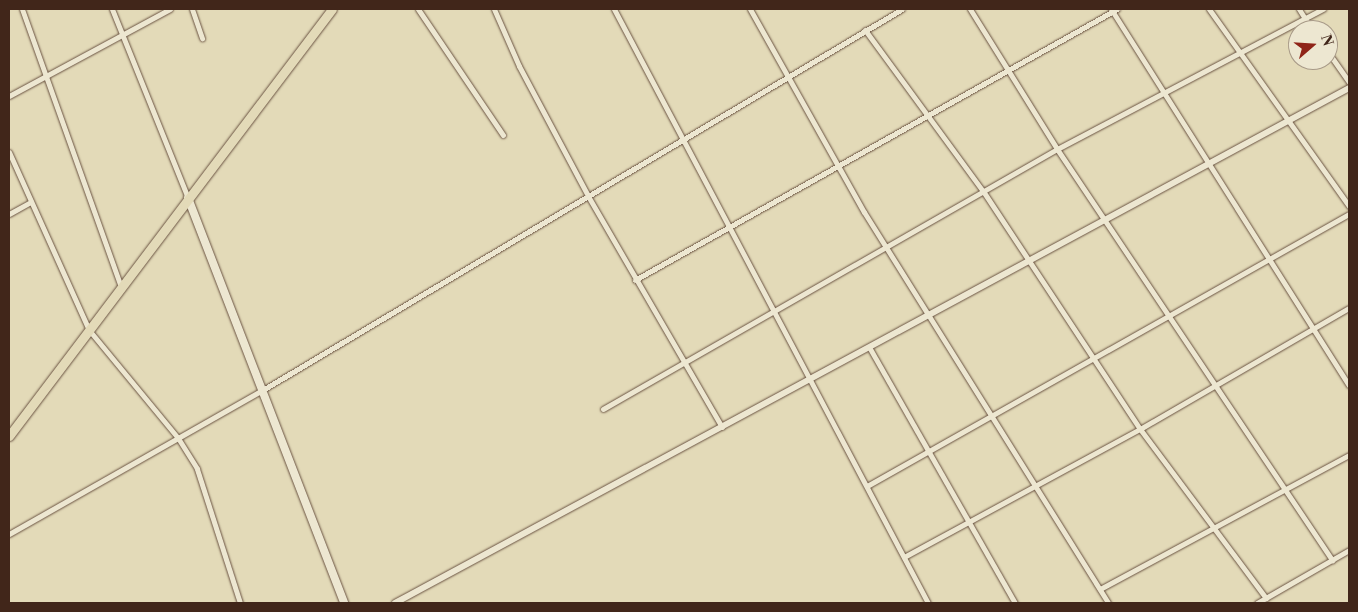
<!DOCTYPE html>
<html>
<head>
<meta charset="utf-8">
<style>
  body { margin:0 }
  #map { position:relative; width:1358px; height:612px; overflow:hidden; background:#e3dab8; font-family:"Libre Bodoni",serif }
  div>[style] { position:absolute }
  .roads { filter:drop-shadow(0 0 1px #6a5342) drop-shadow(0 0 1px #6a5342) }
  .minor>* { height:5px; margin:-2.5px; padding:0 2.5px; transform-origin:2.5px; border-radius:2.5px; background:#ede7d1 }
  .tertiary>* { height:6px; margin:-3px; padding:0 3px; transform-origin:3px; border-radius:3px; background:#ede7d1 }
  .secondary>* { height:8px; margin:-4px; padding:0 4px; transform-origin:4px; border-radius:4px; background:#ede7d1 }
  .trunk>* { height:9px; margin:-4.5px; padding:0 4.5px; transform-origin:4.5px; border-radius:4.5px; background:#e3dab8 }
  span { translate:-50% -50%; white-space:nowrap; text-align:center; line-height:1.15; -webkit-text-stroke:4.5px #ede7d1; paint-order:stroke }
  .frame { position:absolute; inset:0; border:10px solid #41261a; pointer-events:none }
  .north { position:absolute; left:1288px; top:20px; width:50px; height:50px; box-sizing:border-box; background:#ede7d1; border:1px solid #a89a88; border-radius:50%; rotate:71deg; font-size:14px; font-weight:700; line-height:20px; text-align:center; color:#41261a }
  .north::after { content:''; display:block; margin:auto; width:18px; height:22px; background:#8f2418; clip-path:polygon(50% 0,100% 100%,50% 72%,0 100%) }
</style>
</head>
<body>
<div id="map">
  <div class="roads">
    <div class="minor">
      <i style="left:22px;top:9px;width:295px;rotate:70.4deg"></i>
      <i style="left:112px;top:9px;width:204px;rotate:68.1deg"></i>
      <i style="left:192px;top:9px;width:31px;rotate:71deg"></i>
      <i style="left:418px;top:9px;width:152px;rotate:56deg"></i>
      <i style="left:494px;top:9px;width:62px;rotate:66.3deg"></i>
      <i style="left:519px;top:66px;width:147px;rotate:62deg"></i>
      <i style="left:588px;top:196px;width:267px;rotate:59.9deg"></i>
      <i style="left:614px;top:9px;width:672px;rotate:62.14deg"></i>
      <i style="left:750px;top:9px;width:233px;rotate:60.7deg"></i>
      <i style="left:864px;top:212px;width:461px;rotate:58deg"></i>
      <i style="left:970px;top:9px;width:165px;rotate:58.1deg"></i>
      <i style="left:1057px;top:149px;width:495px;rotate:56.2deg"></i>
      <i style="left:1111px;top:9px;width:445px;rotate:57.7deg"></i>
      <i style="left:1209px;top:9px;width:242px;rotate:54.6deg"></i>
      <i style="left:1299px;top:9px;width:25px;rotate:58deg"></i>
      <i style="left:865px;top:30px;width:200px;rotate:53.8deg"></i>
      <i style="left:983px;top:191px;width:285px;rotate:56.6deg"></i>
      <i style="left:1140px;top:429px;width:211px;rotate:53.3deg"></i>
      <i style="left:1328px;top:52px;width:37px;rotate:55deg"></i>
      <i style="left:9px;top:96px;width:183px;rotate:-28.4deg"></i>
      <i style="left:9px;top:152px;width:195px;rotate:65.8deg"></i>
      <i style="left:89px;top:330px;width:140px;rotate:50.5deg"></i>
      <i style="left:178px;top:438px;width:36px;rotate:58deg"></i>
      <i style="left:197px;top:469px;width:141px;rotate:72.2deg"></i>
      <i style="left:9px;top:214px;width:25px;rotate:-29deg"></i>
      <i style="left:635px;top:280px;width:553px;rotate:-29.35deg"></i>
      <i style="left:869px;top:347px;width:295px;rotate:60.3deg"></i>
      <i style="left:603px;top:409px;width:523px;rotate:-29.8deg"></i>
      <i style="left:1057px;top:149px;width:301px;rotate:-27.8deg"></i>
      <i style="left:867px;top:486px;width:553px;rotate:-29.44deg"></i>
      <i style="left:9px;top:534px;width:290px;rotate:-29.6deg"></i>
      <i style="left:261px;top:391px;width:746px;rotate:-30.79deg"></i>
      <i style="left:904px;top:557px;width:268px;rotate:-28.5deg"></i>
      <i style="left:1140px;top:429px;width:241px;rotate:-30.1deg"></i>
      <i style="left:1100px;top:589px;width:283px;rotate:-28.3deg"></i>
      <i style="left:1257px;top:603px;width:106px;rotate:-29.9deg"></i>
    </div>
    <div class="tertiary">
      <i style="left:395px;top:603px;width:1084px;rotate:-28.36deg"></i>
    </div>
    <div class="secondary">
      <i style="left:188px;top:198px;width:434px;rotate:68.9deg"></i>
    </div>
    <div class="trunk">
      <i style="left:9px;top:436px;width:535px;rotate:-52.89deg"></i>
    </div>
  </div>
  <div class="frame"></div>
  <div class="north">N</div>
</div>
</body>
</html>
